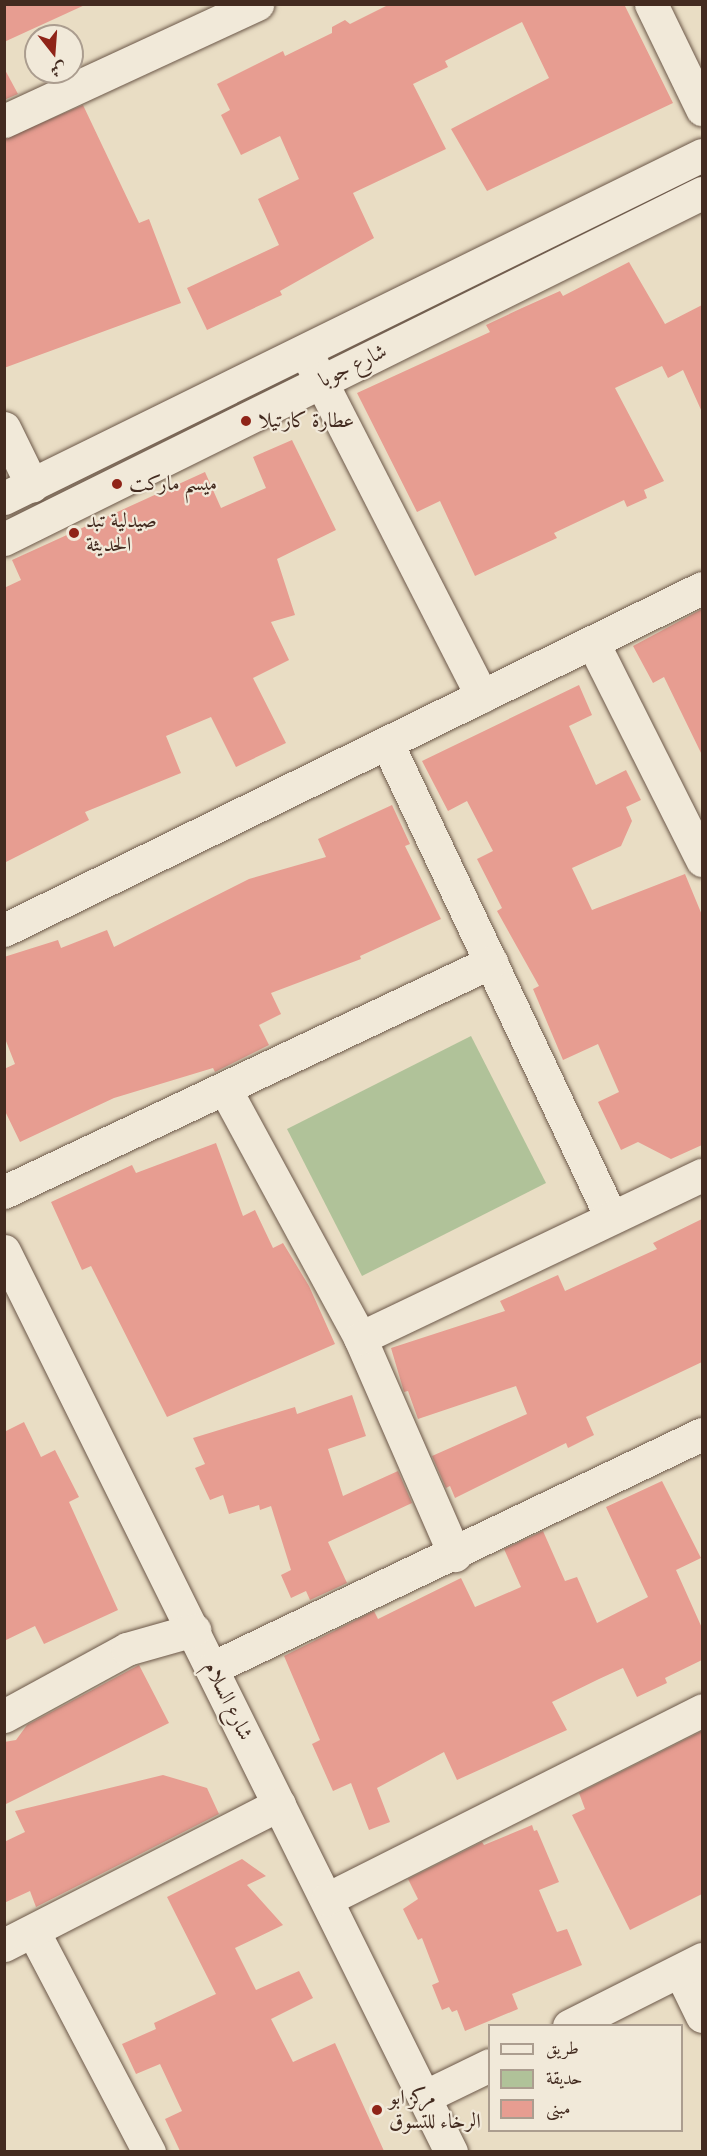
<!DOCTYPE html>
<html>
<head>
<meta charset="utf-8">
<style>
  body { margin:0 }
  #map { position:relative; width:707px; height:2156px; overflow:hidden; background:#e9ddc4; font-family:"Libre Bodoni",Amiri,serif }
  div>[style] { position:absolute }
  .green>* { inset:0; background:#b0c299 }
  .building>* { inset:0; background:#e79d91 }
  .roads { filter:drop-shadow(0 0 2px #6c5849) drop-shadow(0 0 2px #6c5849) }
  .minor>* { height:33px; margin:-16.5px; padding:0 16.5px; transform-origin:16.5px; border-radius:16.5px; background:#f1e9d9 }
  .dots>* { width:16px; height:16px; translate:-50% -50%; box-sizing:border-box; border:3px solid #f1e9d9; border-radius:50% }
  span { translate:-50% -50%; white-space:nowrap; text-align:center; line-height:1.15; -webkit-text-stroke:4.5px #f1e9d9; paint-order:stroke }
  .street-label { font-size:21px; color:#432b20 }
  .poi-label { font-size:21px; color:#432b20 }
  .left { translate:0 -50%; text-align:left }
  .frame { position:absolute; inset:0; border:6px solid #432b20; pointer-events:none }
  .legend { position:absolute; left:488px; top:2024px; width:195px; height:108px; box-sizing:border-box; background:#f1e9d9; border:2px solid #ab9d8f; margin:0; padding:8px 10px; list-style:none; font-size:18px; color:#432b20 }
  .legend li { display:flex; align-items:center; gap:12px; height:30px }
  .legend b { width:30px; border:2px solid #ab9d8f }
  .north { position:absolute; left:24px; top:24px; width:60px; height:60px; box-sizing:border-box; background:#f1e9d9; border:2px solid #ab9d8f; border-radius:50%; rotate:163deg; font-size:16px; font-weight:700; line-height:24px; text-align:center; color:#432b20 }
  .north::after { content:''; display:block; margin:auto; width:21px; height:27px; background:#8f2418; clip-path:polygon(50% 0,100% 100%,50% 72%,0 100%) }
</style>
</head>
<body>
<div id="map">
  <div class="green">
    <i style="clip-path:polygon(471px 1036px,546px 1183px,362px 1276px,287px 1129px)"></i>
  </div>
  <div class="building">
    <i style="clip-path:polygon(4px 4px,87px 4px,4px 42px)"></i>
    <i style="clip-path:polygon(390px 4px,624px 4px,673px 103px,487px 191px,451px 129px,549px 78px,522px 22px,445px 61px,448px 67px,413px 84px,446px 149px,353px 193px,374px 238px,280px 291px,282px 295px,207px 330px,187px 288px,279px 245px,258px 199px,299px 179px,280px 136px,241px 155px,221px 115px,230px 110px,217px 84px,283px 51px,285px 56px,332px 33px,332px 27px,345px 20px,350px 24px)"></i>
    <i style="clip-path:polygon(4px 68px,18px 94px,4px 100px)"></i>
    <i style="clip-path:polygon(83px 105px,139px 223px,149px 219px,181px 303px,4px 368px,4px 139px)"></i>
    <i style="clip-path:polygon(629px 262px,665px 324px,702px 305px,702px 412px,683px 370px,668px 378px,662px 366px,615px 388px,664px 481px,644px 490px,647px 498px,627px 507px,624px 500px,554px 533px,557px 538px,475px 576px,440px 501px,417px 512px,357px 393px,490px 332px,486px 325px,522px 308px,560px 291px,563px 296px)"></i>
    <i style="clip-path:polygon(292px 440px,336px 530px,277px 559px,295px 615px,271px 622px,289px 660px,253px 678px,286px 743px,236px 767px,211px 717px,166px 736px,181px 773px,85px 812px,89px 820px,4px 863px,4px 588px,21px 580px,12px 560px,205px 472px,221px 508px,266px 488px,253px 457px)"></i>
    <i style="clip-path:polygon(702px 609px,702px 755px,664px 677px,653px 683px,633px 646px)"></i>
    <i style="clip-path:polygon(579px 685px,592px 715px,569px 726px,596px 785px,626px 770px,641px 800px,626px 807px,632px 821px,621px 846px,572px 868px,592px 910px,685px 874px,702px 915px,702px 1145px,671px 1159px,638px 1142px,621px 1150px,598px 1102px,619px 1092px,598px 1044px,563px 1060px,533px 989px,539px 986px,497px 911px,502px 908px,477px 859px,493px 851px,467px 801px,448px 811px,422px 761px)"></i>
    <i style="clip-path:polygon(392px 805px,410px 844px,405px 846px,441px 919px,360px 956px,361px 959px,271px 993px,281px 1014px,259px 1025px,269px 1045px,215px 1072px,213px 1068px,114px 1098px,20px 1142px,4px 1109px,4px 1069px,15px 1064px,4px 1036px,4px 957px,58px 940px,61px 948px,107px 930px,114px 947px,249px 879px,326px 857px,318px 839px)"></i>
    <i style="clip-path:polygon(216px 1143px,243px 1216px,255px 1210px,273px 1248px,283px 1243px,309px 1286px,335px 1344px,167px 1417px,91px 1266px,82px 1270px,51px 1202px,132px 1165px,136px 1173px)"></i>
    <i style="clip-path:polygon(702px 1219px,702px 1362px,586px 1417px,594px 1435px,568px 1448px,566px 1443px,455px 1498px,450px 1486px,446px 1488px,432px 1456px,527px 1414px,516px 1386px,418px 1419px,408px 1391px,404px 1392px,391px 1348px,505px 1311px,500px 1301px,558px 1275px,565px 1291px,657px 1249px,653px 1243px)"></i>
    <i style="clip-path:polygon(352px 1395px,366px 1436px,328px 1449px,343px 1496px,398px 1471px,412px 1503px,328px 1542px,347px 1583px,310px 1600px,306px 1591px,291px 1598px,281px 1575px,291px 1570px,271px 1506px,260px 1510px,259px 1505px,229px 1514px,223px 1495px,210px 1500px,195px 1468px,205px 1464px,193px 1438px,295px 1407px,297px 1414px)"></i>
    <i style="clip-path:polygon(24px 1422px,41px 1457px,55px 1450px,79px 1497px,69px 1502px,118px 1610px,44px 1644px,35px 1626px,4px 1641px,4px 1432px)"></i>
    <i style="clip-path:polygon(662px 1481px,701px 1558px,676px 1570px,702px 1628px,702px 1660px,665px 1678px,667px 1683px,637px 1697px,623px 1668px,599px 1679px,552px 1702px,567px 1730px,457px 1780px,444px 1752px,377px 1788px,390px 1822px,369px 1830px,351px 1783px,333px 1791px,312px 1744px,320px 1740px,284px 1656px,374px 1611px,378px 1619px,461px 1578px,475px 1607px,521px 1587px,504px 1549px,543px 1531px,565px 1581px,577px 1577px,597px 1623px,648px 1597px,606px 1507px)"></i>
    <i style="clip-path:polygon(139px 1665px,169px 1723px,4px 1805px,4px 1742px,16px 1740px,27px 1725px)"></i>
    <i style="clip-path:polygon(702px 1731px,702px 1894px,630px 1930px,572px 1815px,585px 1809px,579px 1793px)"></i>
    <i style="clip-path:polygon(163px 1775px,207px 1788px,219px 1814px,36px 1907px,30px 1891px,4px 1903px,4px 1842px,25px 1832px,15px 1811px)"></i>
    <i style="clip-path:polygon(532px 1825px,534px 1831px,537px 1830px,559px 1882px,539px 1890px,557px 1932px,567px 1929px,582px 1965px,512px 1994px,518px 2009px,465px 2031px,457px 2010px,452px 2012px,449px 2007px,442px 2010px,432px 1985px,439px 1982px,422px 1938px,418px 1940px,403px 1909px,418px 1899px,408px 1879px,482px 1842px,484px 1845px)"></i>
    <i style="clip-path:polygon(242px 1859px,266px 1876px,247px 1885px,283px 1925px,235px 1948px,256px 1990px,299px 1971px,313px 1998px,271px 2019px,293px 2062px,335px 2043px,384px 2151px,180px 2151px,165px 2119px,182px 2111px,160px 2064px,136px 2074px,122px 2044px,156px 2029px,154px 2023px,216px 1994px,167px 1897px)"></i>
  </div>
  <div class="roads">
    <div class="minor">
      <i style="left:651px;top:4px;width:117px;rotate:64.1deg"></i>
      <i style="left:4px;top:121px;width:279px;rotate:-24.8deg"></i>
      <i style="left:312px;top:364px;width:373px;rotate:62.9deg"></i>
      <i style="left:4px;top:428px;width:64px;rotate:63.8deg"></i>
      <i style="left:4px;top:498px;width:778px;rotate:-26.17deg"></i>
      <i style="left:4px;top:539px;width:779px;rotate:-26.37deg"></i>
      <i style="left:593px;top:643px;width:243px;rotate:63.3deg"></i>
      <i style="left:387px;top:743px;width:524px;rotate:64.71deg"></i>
      <i style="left:4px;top:930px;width:777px;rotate:-26.1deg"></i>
      <i style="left:225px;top:1089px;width:283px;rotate:61.5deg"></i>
      <i style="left:360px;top:1338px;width:237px;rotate:66.4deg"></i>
      <i style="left:4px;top:1192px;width:539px;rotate:-25.28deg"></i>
      <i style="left:4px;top:1251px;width:1006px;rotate:63.61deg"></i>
      <i style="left:360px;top:1338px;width:379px;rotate:-25.5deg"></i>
      <i style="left:212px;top:1668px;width:543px;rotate:-25.53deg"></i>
      <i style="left:4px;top:1716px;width:140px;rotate:-28.6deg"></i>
      <i style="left:127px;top:1649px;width:70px;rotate:-15.8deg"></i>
      <i style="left:327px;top:1899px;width:420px;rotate:-26.7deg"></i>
      <i style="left:33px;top:1931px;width:250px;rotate:62.3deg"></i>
      <i style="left:4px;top:1945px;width:309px;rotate:-27.1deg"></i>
      <i style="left:680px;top:1971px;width:50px;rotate:63.9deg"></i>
      <i style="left:569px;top:2026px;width:149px;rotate:-26.7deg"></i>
      <i style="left:424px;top:2097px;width:73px;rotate:-25.9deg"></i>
    </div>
  </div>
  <div class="dots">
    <i style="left:246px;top:421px;background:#8f2418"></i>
    <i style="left:117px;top:484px;background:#8f2418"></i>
    <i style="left:74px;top:533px;background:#8f2418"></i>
    <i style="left:377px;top:2110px;background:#8f2418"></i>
  </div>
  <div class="street-label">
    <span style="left:353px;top:366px;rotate:-26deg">شارع جوبا</span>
    <span style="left:228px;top:1701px;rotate:64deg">شارع السلام</span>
  </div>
  <div class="poi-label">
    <span class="left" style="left:258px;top:421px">عطارة كارتيلا</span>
    <span class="left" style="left:129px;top:484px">ميسم ماركت</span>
    <span class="left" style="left:86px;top:533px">صيدلية تبد<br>الحديثة</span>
    <span class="left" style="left:389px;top:2110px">مركز ابو<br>الرخاء للتسوق</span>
  </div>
  <div class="frame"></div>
  <ul class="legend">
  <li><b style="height:8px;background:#f1e9d9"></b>طريق</li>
  <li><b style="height:16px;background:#b0c299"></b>حديقة</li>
  <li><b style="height:16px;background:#e79d91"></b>مبنى</li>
  </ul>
  <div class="north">ش</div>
</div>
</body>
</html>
